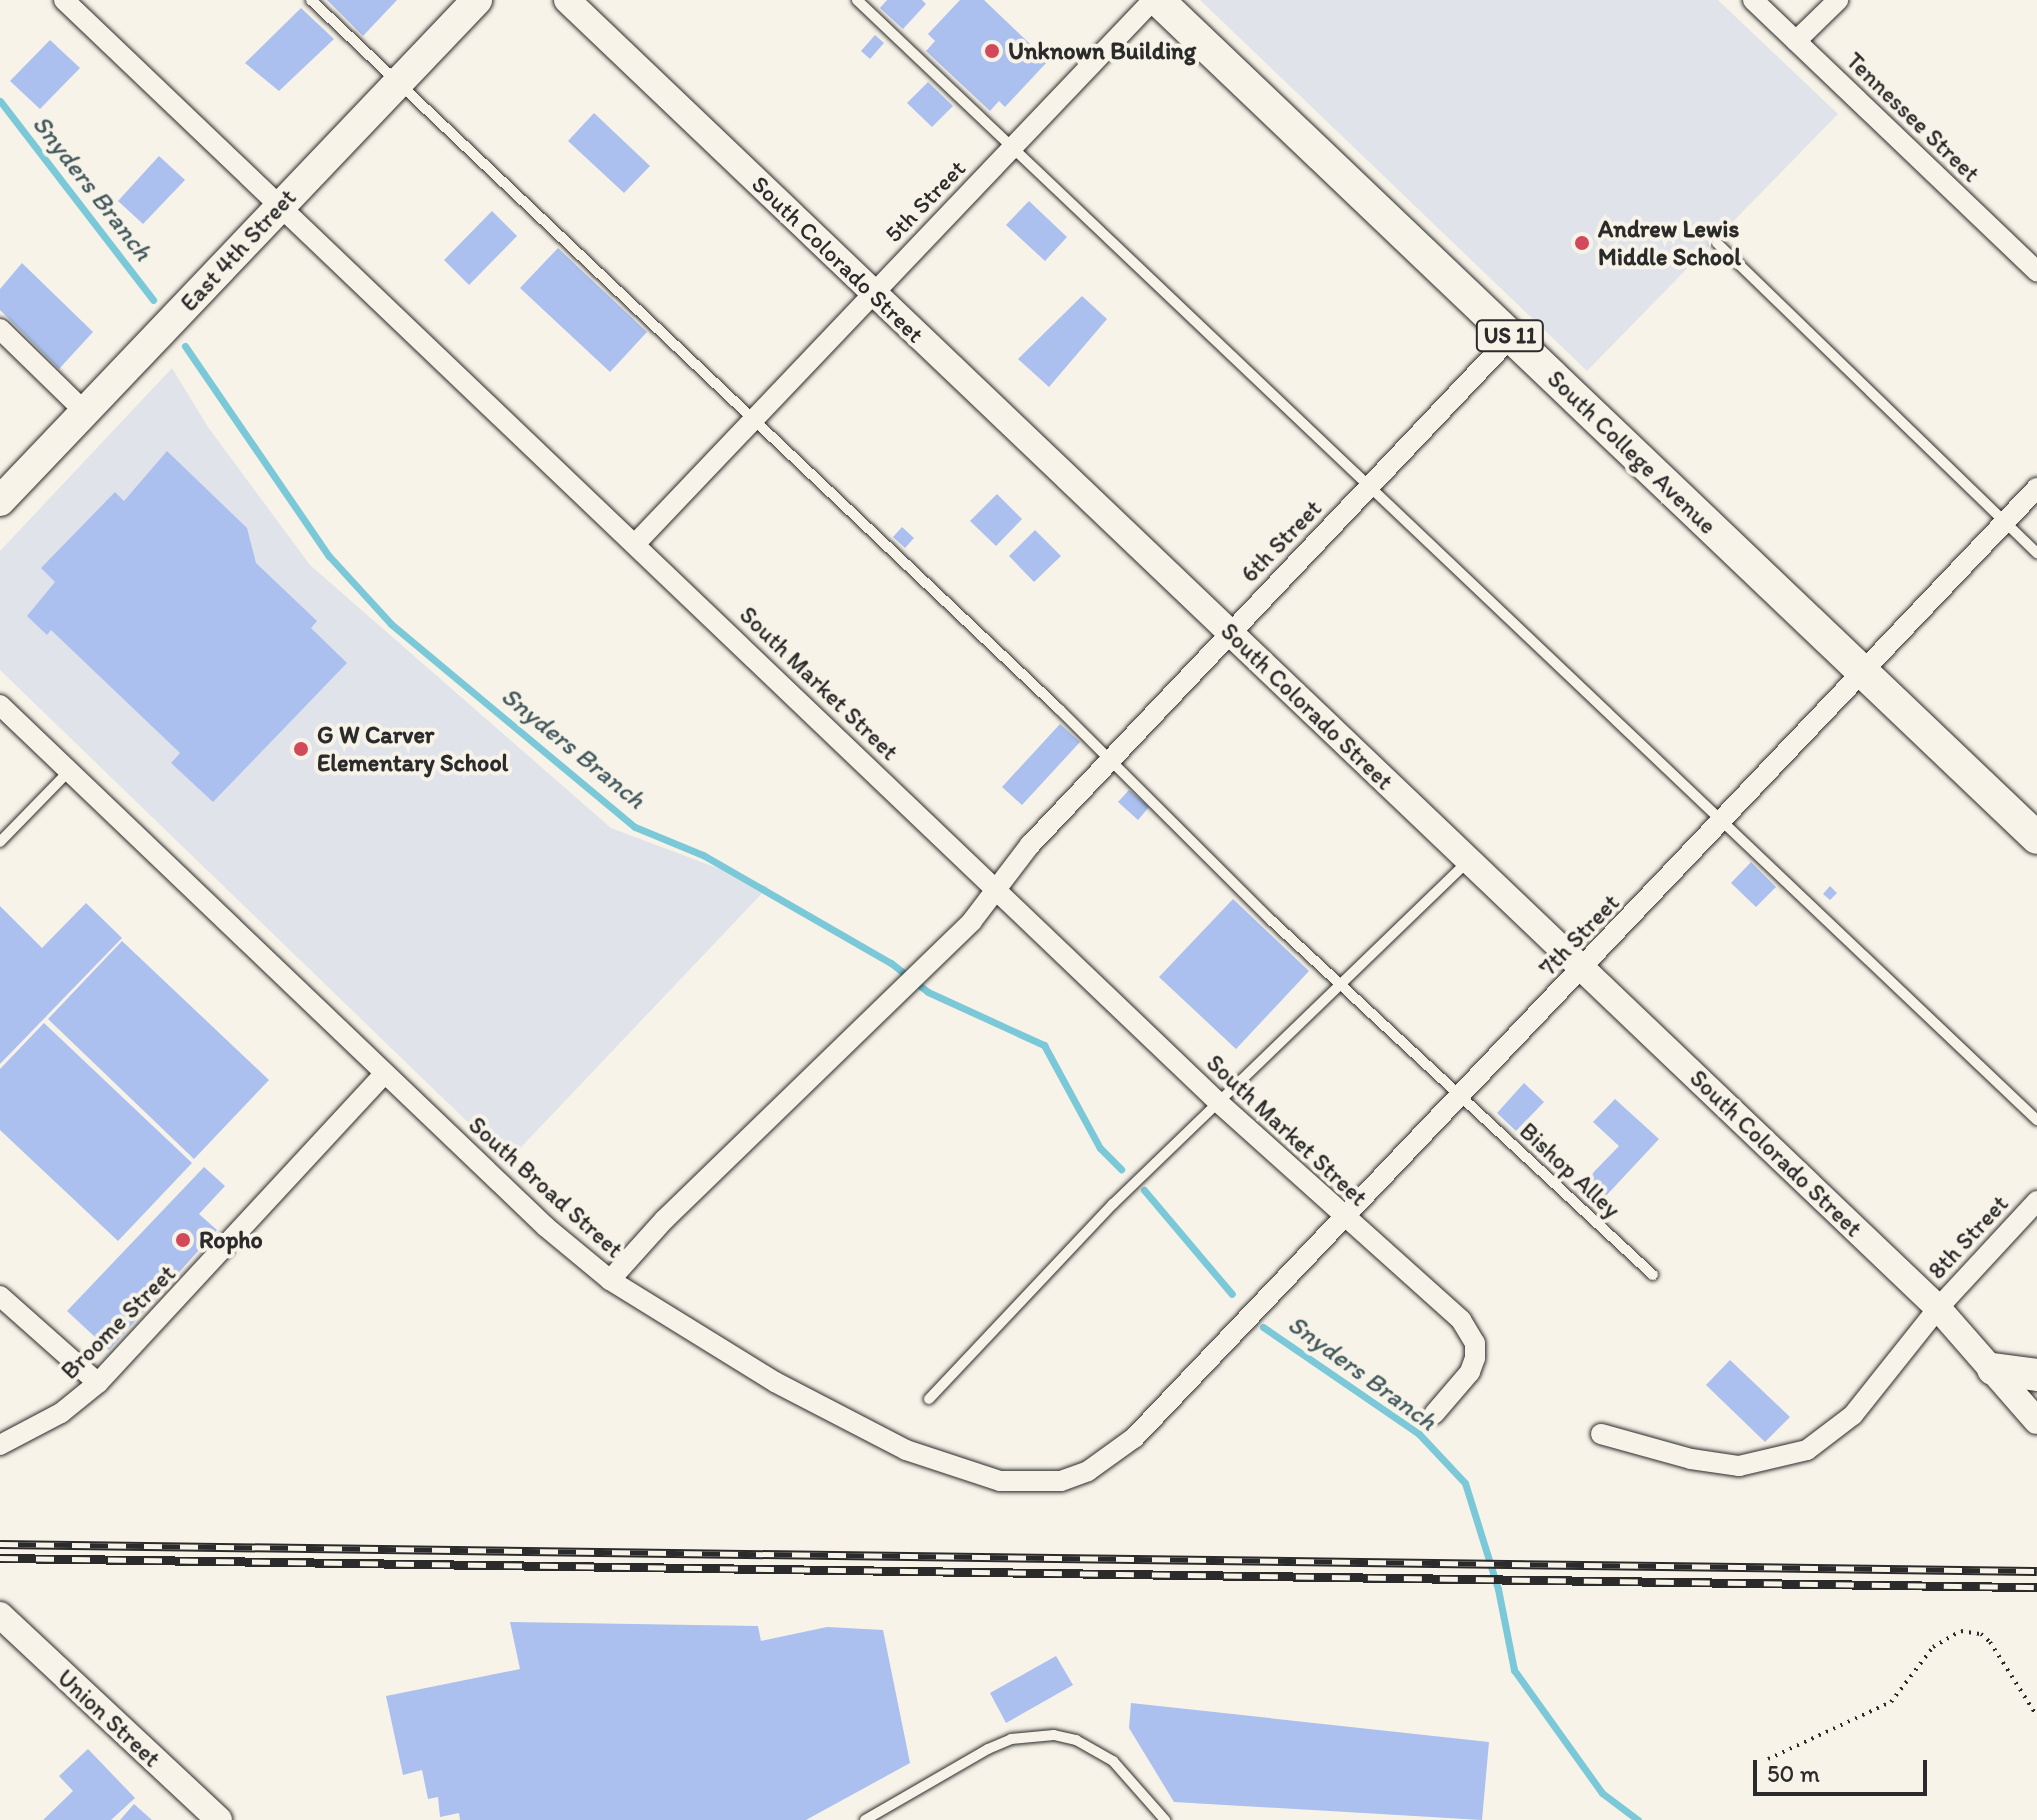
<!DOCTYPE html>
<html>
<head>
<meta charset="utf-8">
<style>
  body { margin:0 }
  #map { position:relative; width:2037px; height:1820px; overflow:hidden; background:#f7f3e8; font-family:Itim,sans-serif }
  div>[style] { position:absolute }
  .built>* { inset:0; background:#e0e4ea }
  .stream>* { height:7px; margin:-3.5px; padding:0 3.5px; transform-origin:3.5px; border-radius:3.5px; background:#7bc9d8 }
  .building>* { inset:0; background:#abc0ef }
  .path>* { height:4px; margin-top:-2px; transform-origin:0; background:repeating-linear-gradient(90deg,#2b2b2b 0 2px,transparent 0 8px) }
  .roads { filter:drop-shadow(0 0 2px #2b2b2b) drop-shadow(0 0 2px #2b2b2b) }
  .service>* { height:10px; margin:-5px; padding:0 5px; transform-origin:5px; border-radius:5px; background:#f7f3e8 }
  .minor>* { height:20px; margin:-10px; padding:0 10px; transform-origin:10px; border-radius:10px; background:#f7f3e8 }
  .tertiary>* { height:26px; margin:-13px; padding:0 13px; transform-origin:13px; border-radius:13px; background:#f7f3e8 }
  .secondary>* { height:30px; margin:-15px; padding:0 15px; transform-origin:15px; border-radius:15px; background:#f7f3e8 }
  .primary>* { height:32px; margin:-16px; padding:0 16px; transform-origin:16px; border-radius:16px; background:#f7f3e8 }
  .rail>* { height:9px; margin-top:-4.5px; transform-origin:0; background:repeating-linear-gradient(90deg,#f7f3e8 0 18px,#2b2b2b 0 36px); box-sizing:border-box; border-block:2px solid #2b2b2b }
  .dots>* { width:22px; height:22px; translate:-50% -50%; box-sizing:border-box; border:4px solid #f7f3e8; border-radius:50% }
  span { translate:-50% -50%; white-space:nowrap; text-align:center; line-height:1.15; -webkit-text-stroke:8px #f7f3e8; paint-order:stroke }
  .shield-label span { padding:2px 6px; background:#f7f3e8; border:2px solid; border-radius:6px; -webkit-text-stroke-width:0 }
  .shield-label { font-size:22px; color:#2b2b2b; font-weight:700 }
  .poi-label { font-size:24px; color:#2b2b2b; font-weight:700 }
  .left { translate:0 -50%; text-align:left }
  .street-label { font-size:24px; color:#2b2b2b }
  .water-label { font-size:26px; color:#435a5f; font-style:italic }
  .scale { position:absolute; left:1753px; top:1760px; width:174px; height:36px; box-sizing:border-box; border:4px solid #2b2b2b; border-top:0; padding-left:10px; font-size:24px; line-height:28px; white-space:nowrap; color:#2b2b2b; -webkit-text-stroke:6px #f7f3e8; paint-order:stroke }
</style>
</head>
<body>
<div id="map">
  <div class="built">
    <i style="clip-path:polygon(1200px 0,1718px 0,1838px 114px,1587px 371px)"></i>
    <i style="clip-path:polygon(172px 368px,208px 427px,310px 565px,611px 828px,768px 887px,508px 1161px,0 670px,0 551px)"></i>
  </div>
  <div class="stream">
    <i style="left:0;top:101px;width:251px;rotate:52.4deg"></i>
    <i style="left:185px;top:346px;width:255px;rotate:55.6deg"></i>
    <i style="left:329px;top:556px;width:92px;rotate:47.6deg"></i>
    <i style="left:391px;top:624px;width:317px;rotate:39.8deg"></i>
    <i style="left:635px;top:827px;width:74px;rotate:22.4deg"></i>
    <i style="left:703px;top:855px;width:217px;rotate:29.9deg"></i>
    <i style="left:891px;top:963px;width:47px;rotate:38.1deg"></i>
    <i style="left:928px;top:992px;width:128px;rotate:24.6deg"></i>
    <i style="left:1044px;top:1045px;width:117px;rotate:61.5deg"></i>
    <i style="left:1100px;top:1148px;width:30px;rotate:45deg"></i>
    <i style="left:1144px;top:1190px;width:136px;rotate:49.8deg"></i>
    <i style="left:1263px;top:1327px;width:189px;rotate:34.4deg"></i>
    <i style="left:1419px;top:1434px;width:67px;rotate:46.8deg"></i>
    <i style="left:1465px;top:1483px;width:111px;rotate:72.7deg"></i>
    <i style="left:1498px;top:1589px;width:83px;rotate:78.8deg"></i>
    <i style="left:1514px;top:1670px;width:151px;rotate:54.4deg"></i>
    <i style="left:1602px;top:1793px;width:45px;rotate:36.9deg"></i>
  </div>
  <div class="building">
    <i style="clip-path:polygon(327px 0,397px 0,363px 36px)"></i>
    <i style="clip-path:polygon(887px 0,922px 0,926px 4px,903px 29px,880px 8px)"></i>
    <i style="clip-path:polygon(960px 0,984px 0,1048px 61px,1005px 107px,999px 101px,990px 111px,926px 51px,935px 41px,928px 34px)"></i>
    <i style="clip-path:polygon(301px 8px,334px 39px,279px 91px,245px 63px)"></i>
    <i style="clip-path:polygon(875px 35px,884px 43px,870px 59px,861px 51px)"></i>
    <i style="clip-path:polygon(50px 40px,80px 68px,40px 109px,10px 81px)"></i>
    <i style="clip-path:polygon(928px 82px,953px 106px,932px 127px,907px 103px)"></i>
    <i style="clip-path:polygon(594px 113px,650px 166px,624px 193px,568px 141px)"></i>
    <i style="clip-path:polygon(159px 156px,185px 180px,143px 224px,118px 201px)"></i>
    <i style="clip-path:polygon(1029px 201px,1067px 237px,1045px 261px,1006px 225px)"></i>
    <i style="clip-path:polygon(492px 211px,517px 236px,469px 285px,444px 260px)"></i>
    <i style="clip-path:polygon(558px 248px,647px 332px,610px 372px,520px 288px)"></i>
    <i style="clip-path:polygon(22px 263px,93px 332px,59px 369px,0 310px,0 289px)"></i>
    <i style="clip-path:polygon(1082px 296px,1107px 319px,1049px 387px,1018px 359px)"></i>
    <i style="clip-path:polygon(167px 451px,247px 528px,256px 563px,317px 621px,311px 628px,347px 663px,213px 802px,171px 763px,180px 753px,51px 630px,47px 635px,27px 616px,55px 582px,41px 568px,115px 492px,124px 501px)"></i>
    <i style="clip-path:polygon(997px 494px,1022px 519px,996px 546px,970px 521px)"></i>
    <i style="clip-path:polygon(902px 527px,914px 538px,905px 548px,893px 537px)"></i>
    <i style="clip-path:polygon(1035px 530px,1061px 556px,1034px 582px,1009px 556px)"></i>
    <i style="clip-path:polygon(1060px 724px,1080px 742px,1022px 805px,1002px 787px)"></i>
    <i style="clip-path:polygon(1129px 790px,1149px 807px,1138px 820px,1118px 802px)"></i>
    <i style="clip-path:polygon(1751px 862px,1776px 887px,1756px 907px,1731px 883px)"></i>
    <i style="clip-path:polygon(1830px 886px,1837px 893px,1830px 900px,1823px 894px)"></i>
    <i style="clip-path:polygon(1233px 899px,1309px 971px,1236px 1049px,1159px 977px)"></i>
    <i style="clip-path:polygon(86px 903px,122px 938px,0 1064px,0 906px,42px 948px)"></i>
    <i style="clip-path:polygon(122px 941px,269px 1080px,194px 1159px,48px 1019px)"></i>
    <i style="clip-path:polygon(44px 1023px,192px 1163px,118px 1241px,0 1130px,0 1069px)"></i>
    <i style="clip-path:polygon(1524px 1083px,1544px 1102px,1516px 1131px,1497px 1113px)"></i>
    <i style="clip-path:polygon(1615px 1099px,1659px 1139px,1604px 1198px,1585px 1181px,1619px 1146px,1593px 1122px)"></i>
    <i style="clip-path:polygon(204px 1167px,225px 1186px,199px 1214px,217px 1230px,109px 1350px,67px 1311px)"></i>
    <i style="clip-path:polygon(1730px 1360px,1790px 1417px,1765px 1442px,1706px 1385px)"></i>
    <i style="clip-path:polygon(510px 1622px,758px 1626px,761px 1641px,827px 1627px,883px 1630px,910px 1763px,806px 1820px,460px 1820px,459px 1813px,440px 1817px,438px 1797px,428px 1799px,422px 1770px,403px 1775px,386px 1696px,520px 1669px)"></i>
    <i style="clip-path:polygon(1056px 1656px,1073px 1685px,1006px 1723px,990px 1693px)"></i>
    <i style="clip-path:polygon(1131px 1703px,1489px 1742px,1482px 1820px,1174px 1802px,1129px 1728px)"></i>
    <i style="clip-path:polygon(88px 1749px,135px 1798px,111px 1820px,43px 1820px,73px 1791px,59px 1776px)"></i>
    <i style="clip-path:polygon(134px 1804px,152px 1820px,120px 1820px)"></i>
  </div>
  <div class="path">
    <i style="left:1768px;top:1759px;width:136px;rotate:-24.9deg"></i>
    <i style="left:1891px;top:1702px;width:69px;rotate:-52.6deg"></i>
    <i style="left:1933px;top:1647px;width:32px;rotate:-30deg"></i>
    <i style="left:1961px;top:1631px;width:20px;rotate:9deg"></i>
    <i style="left:1981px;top:1634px;width:12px;rotate:42deg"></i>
    <i style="left:1990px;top:1642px;width:88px;rotate:57.6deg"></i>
  </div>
  <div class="roads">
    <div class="service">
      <i style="left:311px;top:0;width:1031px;rotate:43.47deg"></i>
      <i style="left:1059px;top:709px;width:301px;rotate:44.9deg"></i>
      <i style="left:1272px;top:921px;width:520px;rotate:42.9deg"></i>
      <i style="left:857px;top:0;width:1627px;rotate:43.51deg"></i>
      <i style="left:1717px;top:243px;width:446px;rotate:44.1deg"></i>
      <i style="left:0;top:842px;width:100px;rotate:-45.8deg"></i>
      <i style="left:929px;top:1399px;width:268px;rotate:-46.7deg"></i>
      <i style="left:1113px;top:1204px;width:494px;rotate:-44deg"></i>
      <i style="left:865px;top:1820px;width:142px;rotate:-30deg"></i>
      <i style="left:988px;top:1749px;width:25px;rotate:-23deg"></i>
      <i style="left:1011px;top:1739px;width:43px;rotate:-5.3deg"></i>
      <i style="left:1054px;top:1735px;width:23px;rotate:13deg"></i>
      <i style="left:1076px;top:1740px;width:43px;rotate:29.6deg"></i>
      <i style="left:1113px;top:1761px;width:79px;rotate:48.6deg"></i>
    </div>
    <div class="minor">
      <i style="left:64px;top:0;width:1594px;rotate:43.68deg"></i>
      <i style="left:1217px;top:1101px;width:328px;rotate:41.9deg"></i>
      <i style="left:1461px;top:1320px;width:27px;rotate:59deg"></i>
      <i style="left:1475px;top:1343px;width:15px;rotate:90deg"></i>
      <i style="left:1475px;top:1358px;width:15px;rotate:110deg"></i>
      <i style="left:1470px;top:1372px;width:55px;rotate:130.6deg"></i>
      <i style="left:1753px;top:0;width:393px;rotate:43.7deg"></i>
      <i style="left:1796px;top:41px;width:59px;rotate:-44.3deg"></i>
      <i style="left:0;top:329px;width:119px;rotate:44.3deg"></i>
      <i style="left:636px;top:543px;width:750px;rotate:-46.41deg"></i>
      <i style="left:0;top:705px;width:755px;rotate:43.71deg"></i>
      <i style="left:546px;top:1227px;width:83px;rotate:39.6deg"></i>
      <i style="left:610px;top:1280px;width:194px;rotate:31.7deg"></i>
      <i style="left:775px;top:1382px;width:148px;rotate:27.4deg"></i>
      <i style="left:906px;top:1450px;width:99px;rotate:18.3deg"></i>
      <i style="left:1000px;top:1481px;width:61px"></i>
      <i style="left:1061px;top:1481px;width:29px;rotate:-20deg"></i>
      <i style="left:1088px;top:1471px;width:57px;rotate:-35.7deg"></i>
      <i style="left:1134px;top:1438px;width:1311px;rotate:-46.45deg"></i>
      <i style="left:610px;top:1280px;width:82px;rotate:-48deg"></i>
      <i style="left:665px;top:1219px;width:428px;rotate:-44.1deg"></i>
      <i style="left:972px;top:921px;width:96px;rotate:-52.7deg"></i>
      <i style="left:1030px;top:845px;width:700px;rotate:-46.56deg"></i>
      <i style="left:0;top:1296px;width:131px;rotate:41.6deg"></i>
      <i style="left:1601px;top:1434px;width:93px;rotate:15.5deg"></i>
      <i style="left:1691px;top:1459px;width:49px;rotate:8.3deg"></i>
      <i style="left:1739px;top:1466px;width:70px;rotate:-13.2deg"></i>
      <i style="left:1807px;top:1450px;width:58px;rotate:-37.3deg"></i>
      <i style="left:1853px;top:1415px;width:137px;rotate:-51.5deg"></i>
      <i style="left:1938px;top:1308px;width:146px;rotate:-47.2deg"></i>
      <i style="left:0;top:1445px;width:69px;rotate:-27.7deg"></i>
      <i style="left:61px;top:1413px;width:48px;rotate:-39deg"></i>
      <i style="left:98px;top:1383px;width:422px;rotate:-47.2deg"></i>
    </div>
    <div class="tertiary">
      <i style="left:567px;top:0;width:1895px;rotate:43.65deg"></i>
      <i style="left:1938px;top:1308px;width:150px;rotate:48.8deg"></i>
      <i style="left:0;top:1615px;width:300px;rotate:43.1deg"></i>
    </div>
    <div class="secondary">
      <i style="left:0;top:501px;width:692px;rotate:-46.41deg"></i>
    </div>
    <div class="primary">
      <i style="left:1158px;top:0;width:1214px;rotate:43.63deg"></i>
      <i style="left:1993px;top:1369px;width:44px;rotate:7.8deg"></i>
    </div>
  </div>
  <div class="rail">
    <i style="left:0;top:1544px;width:2037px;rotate:0.76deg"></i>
    <i style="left:0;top:1558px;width:2037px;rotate:0.82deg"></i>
  </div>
  <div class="dots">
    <i style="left:992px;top:51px;background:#d1495b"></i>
    <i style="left:1582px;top:243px;background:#d1495b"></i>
    <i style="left:301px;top:749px;background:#d1495b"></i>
    <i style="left:183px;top:1240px;background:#d1495b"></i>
  </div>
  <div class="shield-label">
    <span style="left:1510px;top:336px">US 11</span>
  </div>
  <div class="poi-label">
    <span class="left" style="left:1008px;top:51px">Unknown Building</span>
    <span class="left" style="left:1598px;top:243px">Andrew Lewis<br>Middle School</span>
    <span class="left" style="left:317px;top:749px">G W Carver<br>Elementary School</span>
    <span class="left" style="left:199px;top:1240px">Ropho</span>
  </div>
  <div class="street-label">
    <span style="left:1913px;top:117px;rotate:44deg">Tennessee Street</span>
    <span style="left:925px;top:201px;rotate:-46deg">5th Street</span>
    <span style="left:238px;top:250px;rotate:-47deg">East 4th Street</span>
    <span style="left:838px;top:259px;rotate:44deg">South Colorado Street</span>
    <span style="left:1632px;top:452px;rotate:44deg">South College Avenue</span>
    <span style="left:1281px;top:541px;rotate:-46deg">6th Street</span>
    <span style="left:819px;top:683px;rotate:44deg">South Market Street</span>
    <span style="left:1307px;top:706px;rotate:44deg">South Colorado Street</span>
    <span style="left:1579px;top:935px;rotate:-46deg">7th Street</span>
    <span style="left:1287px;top:1130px;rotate:43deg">South Market Street</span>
    <span style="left:1776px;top:1153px;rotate:44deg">South Colorado Street</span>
    <span style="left:1570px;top:1170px;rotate:43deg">Bishop Alley</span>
    <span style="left:546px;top:1187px;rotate:42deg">South Broad Street</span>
    <span style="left:1968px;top:1237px;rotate:-47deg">8th Street</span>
    <span style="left:118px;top:1322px;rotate:-45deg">Broome Street</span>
    <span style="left:109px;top:1718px;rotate:43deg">Union Street</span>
  </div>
  <div class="water-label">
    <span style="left:92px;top:188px;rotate:52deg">Snyders Branch</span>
    <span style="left:573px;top:748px;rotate:39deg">Snyders Branch</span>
    <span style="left:1362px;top:1373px;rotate:36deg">Snyders Branch</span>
  </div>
  <div class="scale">50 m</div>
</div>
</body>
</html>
